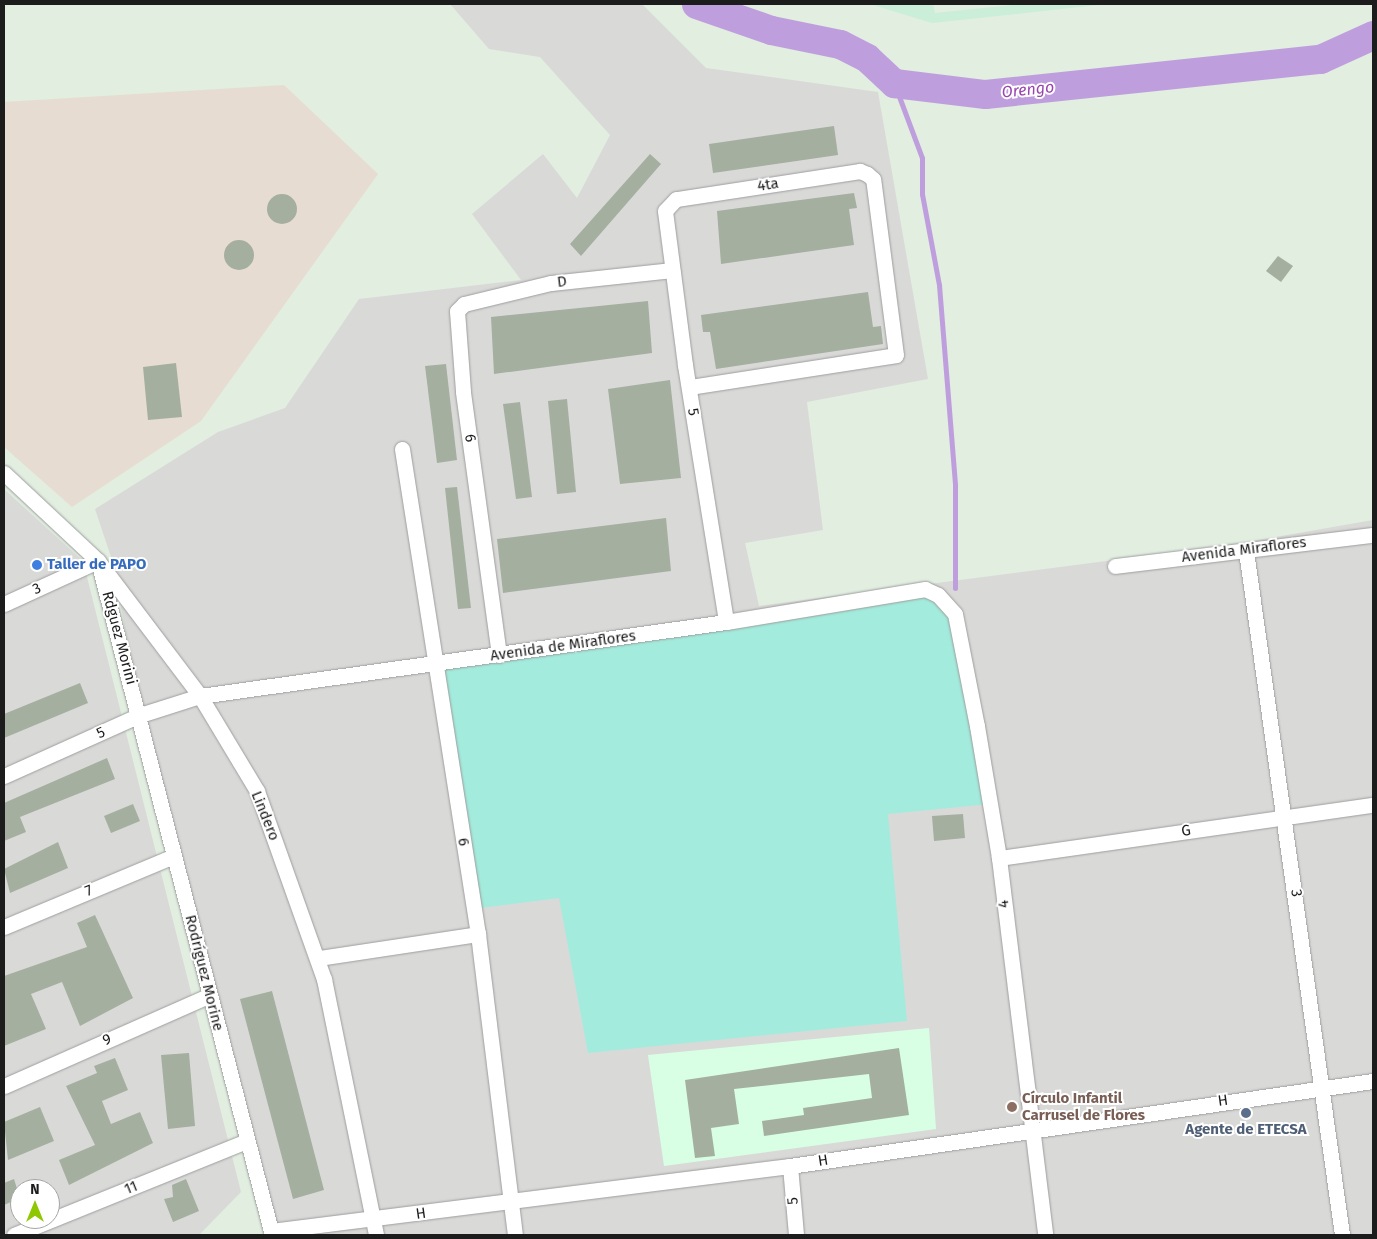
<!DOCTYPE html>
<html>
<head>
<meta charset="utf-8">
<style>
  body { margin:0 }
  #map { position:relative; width:1377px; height:1239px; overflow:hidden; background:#e1eee0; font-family:"Fira Sans",sans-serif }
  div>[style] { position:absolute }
  .residential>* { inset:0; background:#d9dad8 }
  .industrial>* { inset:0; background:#e7dcd2 }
  .education>* { inset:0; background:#d8ffe3 }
  .farmland>* { inset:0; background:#caeed7 }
  .grass>* { inset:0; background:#a3ebdc }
  .stream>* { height:5px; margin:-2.5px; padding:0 2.5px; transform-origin:2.5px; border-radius:2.5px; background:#bf9ede }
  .river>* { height:29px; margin:-14.5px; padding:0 14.5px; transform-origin:14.5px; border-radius:14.5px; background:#bf9ede }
  .building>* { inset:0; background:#a4afa0 }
  .round { border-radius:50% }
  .roads { filter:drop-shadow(0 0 1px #9d9d9d) drop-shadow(0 0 1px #9d9d9d) }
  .minor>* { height:15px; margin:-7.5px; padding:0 7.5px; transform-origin:7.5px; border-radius:7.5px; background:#fff }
  .dots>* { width:14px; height:14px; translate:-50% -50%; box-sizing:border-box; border:2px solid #fff; border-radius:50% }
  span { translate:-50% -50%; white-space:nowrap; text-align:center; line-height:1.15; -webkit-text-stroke:4px #fff; paint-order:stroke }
  .street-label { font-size:15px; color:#1c1c1c }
  .shop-label { font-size:15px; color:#366cbe; font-weight:700 }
  .left { translate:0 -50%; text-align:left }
  .education-label { font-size:15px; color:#785e54; font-weight:700 }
  .service-label { font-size:15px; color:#4e5e75; font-weight:700 }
  .water-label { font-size:16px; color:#9745ae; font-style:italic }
  .frame { position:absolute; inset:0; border:5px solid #1c1c1c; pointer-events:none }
  .north { position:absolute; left:10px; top:1179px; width:50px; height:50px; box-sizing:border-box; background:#fff; border:1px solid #a4a4a4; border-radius:50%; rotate:0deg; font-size:14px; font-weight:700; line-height:20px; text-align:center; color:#1c1c1c }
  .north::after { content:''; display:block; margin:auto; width:18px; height:22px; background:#8fc700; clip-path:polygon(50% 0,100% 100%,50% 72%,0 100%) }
</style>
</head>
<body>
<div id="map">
  <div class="residential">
    <i style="clip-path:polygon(450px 4px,642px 4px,706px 68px,878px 92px,928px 379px,807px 402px,823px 530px,745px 543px,759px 606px,1229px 545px,1373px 520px,1373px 1235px,272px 1235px,125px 629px,113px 563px,95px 509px,218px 432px,285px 408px,359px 299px,521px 280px,472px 214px,543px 154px,577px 198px,610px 135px,540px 57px,489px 49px)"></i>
    <i style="clip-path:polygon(evenodd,4px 489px,83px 561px,241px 1192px,199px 1235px,4px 1235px,4px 489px,20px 1189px,50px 1189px,50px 1219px,20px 1219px,20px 1189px)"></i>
  </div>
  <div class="industrial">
    <i style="clip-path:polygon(284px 85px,378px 174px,201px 421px,72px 507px,4px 447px,4px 102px)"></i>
  </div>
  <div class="education">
    <i style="clip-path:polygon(929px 1028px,936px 1129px,664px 1166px,648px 1055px)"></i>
  </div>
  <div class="farmland">
    <i style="clip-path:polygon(870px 4px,933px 4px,935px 13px,1023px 4px,1107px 4px,932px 23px)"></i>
  </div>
  <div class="grass">
    <i style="clip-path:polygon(925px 589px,955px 614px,990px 804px,888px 814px,907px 1021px,588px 1053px,559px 898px,473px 909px,437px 664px)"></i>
  </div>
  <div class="stream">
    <i style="left:894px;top:83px;width:80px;rotate:69.5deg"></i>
    <i style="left:922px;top:158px;width:36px;rotate:90deg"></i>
    <i style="left:922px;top:194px;width:93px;rotate:79.4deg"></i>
    <i style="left:939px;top:285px;width:201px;rotate:85.4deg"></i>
    <i style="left:955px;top:485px;width:103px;rotate:90deg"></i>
  </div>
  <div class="river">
    <i style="left:696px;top:4px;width:79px;rotate:19.1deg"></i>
    <i style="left:771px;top:30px;width:70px;rotate:11.5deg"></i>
    <i style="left:840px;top:44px;width:30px;rotate:27deg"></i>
    <i style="left:867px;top:58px;width:37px;rotate:43deg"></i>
    <i style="left:894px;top:83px;width:92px;rotate:6.9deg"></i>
    <i style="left:985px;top:94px;width:337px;rotate:-6deg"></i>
    <i style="left:1320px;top:59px;width:58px;rotate:-24.4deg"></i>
  </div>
  <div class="building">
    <i style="clip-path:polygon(834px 126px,838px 155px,713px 173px,709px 144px)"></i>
    <i style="clip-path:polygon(650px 154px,661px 164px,581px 256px,570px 244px)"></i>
    <i style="clip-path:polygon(854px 193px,857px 208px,849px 209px,854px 245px,721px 264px,717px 211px)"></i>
    <i class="round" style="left:267px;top:194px;width:30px;height:30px"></i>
    <i class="round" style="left:224px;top:240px;width:30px;height:30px"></i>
    <i style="clip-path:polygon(1278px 256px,1293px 266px,1281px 282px,1266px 271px)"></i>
    <i style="clip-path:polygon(868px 292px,873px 327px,881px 326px,883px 344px,716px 369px,710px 332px,703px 332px,701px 315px)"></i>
    <i style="clip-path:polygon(648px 301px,652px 353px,494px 374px,491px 317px)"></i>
    <i style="clip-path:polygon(176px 363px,182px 417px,148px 420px,143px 367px)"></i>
    <i style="clip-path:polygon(446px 364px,457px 460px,437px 463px,425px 366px)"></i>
    <i style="clip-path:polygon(670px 380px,681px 478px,620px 484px,608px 389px)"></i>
    <i style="clip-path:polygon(567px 399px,576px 492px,557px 494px,548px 401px)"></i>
    <i style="clip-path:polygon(520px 402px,532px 497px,516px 499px,503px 404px)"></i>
    <i style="clip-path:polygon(457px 487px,471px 608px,458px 609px,445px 488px)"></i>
    <i style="clip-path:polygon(666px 518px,671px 571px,503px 593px,497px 539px)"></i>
    <i style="clip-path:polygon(80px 683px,88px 703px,4px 738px,4px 714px)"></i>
    <i style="clip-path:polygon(107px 758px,115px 779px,20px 817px,26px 832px,4px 841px,4px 803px)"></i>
    <i style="clip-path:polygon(133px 804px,140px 821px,111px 833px,104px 816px)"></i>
    <i style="clip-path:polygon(963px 814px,965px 838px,934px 841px,932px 816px)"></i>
    <i style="clip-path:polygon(58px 842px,68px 868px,10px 893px,4px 869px)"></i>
    <i style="clip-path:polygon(95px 915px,133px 998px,80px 1026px,62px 982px,31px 994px,46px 1029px,4px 1046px,4px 976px,87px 947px,77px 923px)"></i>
    <i style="clip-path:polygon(272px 991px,324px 1190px,293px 1199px,240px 999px)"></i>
    <i style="clip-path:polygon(899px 1048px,909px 1115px,764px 1136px,762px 1121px,804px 1115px,803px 1108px,872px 1098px,869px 1074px,734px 1089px,739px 1124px,711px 1128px,715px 1156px,695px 1158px,685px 1080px)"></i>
    <i style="clip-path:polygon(189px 1053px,195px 1126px,168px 1129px,161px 1055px)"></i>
    <i style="clip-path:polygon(115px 1058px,128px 1090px,102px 1101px,111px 1124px,140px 1112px,153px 1143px,69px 1185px,59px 1160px,95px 1145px,66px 1086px,97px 1073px,94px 1066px)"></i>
    <i style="clip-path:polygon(40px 1107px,54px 1141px,8px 1160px,4px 1122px)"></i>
    <i style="clip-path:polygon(14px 1179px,20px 1198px,4px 1205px,4px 1183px)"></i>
    <i style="clip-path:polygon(186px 1179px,199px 1211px,173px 1222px,164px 1199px,173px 1197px,172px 1185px)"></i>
  </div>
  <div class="roads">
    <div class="minor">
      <i style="left:690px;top:387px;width:208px;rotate:-8.8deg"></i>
      <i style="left:896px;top:355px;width:177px;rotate:-97.4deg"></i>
      <i style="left:873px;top:179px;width:8px;rotate:-140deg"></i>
      <i style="left:867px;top:174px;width:8px;rotate:-157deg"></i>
      <i style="left:860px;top:171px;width:186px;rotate:171.3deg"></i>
      <i style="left:676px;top:199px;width:16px;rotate:133deg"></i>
      <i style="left:665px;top:211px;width:155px;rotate:82.6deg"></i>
      <i style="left:685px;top:365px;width:260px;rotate:80.9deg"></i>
      <i style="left:402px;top:449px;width:491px;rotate:81.1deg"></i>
      <i style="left:478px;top:934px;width:303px;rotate:83deg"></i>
      <i style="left:4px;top:473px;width:129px;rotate:43.1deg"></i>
      <i style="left:98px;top:561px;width:169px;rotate:52.9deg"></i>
      <i style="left:200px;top:696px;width:111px;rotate:59deg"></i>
      <i style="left:257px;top:791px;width:200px;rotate:70.4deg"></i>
      <i style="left:324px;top:979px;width:261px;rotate:78.5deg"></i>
      <i style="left:1246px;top:551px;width:691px;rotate:82.01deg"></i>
      <i style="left:1115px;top:566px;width:260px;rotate:-6.9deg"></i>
      <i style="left:100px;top:569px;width:684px;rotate:75.52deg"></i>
      <i style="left:4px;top:604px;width:103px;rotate:-24.6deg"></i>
      <i style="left:499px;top:655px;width:266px;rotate:-97.8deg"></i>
      <i style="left:463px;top:391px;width:80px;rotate:-94.3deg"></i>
      <i style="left:457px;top:311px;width:10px;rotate:-45deg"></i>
      <i style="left:464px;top:304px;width:89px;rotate:-13.6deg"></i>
      <i style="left:551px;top:283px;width:122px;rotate:-6.1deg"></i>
      <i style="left:4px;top:776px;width:149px;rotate:-24.2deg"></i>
      <i style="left:140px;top:715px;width:63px;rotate:-17.6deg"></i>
      <i style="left:200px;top:696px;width:531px;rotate:-8.01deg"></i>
      <i style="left:726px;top:622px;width:202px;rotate:-9.4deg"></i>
      <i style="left:925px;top:589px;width:14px;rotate:25deg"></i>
      <i style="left:938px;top:595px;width:25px;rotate:48deg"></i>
      <i style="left:955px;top:614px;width:114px;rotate:78.9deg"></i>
      <i style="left:977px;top:726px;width:134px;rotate:80.5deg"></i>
      <i style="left:999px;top:858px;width:380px;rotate:83deg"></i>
      <i style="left:999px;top:858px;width:378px;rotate:-8.1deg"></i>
      <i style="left:4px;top:927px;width:184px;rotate:-22.7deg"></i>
      <i style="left:319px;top:958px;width:161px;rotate:-8.6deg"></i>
      <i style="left:4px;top:1086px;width:225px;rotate:-23.8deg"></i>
      <i style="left:790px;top:1166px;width:69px;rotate:85deg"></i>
      <i style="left:271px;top:1231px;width:523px;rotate:-7.14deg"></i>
      <i style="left:790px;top:1166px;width:589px;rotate:-8.3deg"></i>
      <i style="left:14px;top:1235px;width:251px;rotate:-22deg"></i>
    </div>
  </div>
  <div class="dots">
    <i style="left:37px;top:565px;background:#3f7fe0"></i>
    <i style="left:1012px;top:1107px;background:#8d6e63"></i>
    <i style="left:1246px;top:1113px;background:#5c6f8a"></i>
  </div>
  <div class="street-label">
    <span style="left:768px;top:185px;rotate:-9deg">4ta</span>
    <span style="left:562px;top:282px;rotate:-7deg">D</span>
    <span style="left:693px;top:412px;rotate:81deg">5</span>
    <span style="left:470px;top:438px;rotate:82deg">6</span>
    <span style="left:1244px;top:550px;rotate:-7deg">Avenida Miraflores</span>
    <span style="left:37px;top:589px;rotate:-24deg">3</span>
    <span style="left:119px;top:638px;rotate:75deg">Rdguez Morini</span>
    <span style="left:563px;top:646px;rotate:-8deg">Avenida de Miraflores</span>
    <span style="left:101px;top:733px;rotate:-24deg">5</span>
    <span style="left:265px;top:816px;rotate:68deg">Lindero</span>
    <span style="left:1186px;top:831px;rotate:-8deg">G</span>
    <span style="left:463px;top:842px;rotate:81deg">6</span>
    <span style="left:89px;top:891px;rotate:-22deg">7</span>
    <span style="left:1296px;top:893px;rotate:82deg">3</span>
    <span style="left:1004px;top:904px;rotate:-97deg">4</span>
    <span style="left:204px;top:973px;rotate:76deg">Rodríguez Morine</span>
    <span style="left:107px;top:1040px;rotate:-24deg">9</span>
    <span style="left:1223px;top:1101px;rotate:-8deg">H</span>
    <span style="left:823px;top:1161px;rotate:-9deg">H</span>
    <span style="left:131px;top:1188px;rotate:-22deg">11</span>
    <span style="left:793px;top:1201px;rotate:-95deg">5</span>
    <span style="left:421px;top:1214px;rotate:-8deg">H</span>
  </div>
  <div class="shop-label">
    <span class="left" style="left:47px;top:565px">Taller de PAPO</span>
  </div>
  <div class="education-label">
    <span class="left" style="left:1022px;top:1107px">Círculo Infantil<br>Carrusel de Flores</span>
  </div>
  <div class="service-label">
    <span style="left:1246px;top:1130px">Agente de ETECSA</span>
  </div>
  <div class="water-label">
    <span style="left:1028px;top:90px;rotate:-6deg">Orengo</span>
  </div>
  <div class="frame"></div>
  <div class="north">N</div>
</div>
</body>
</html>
